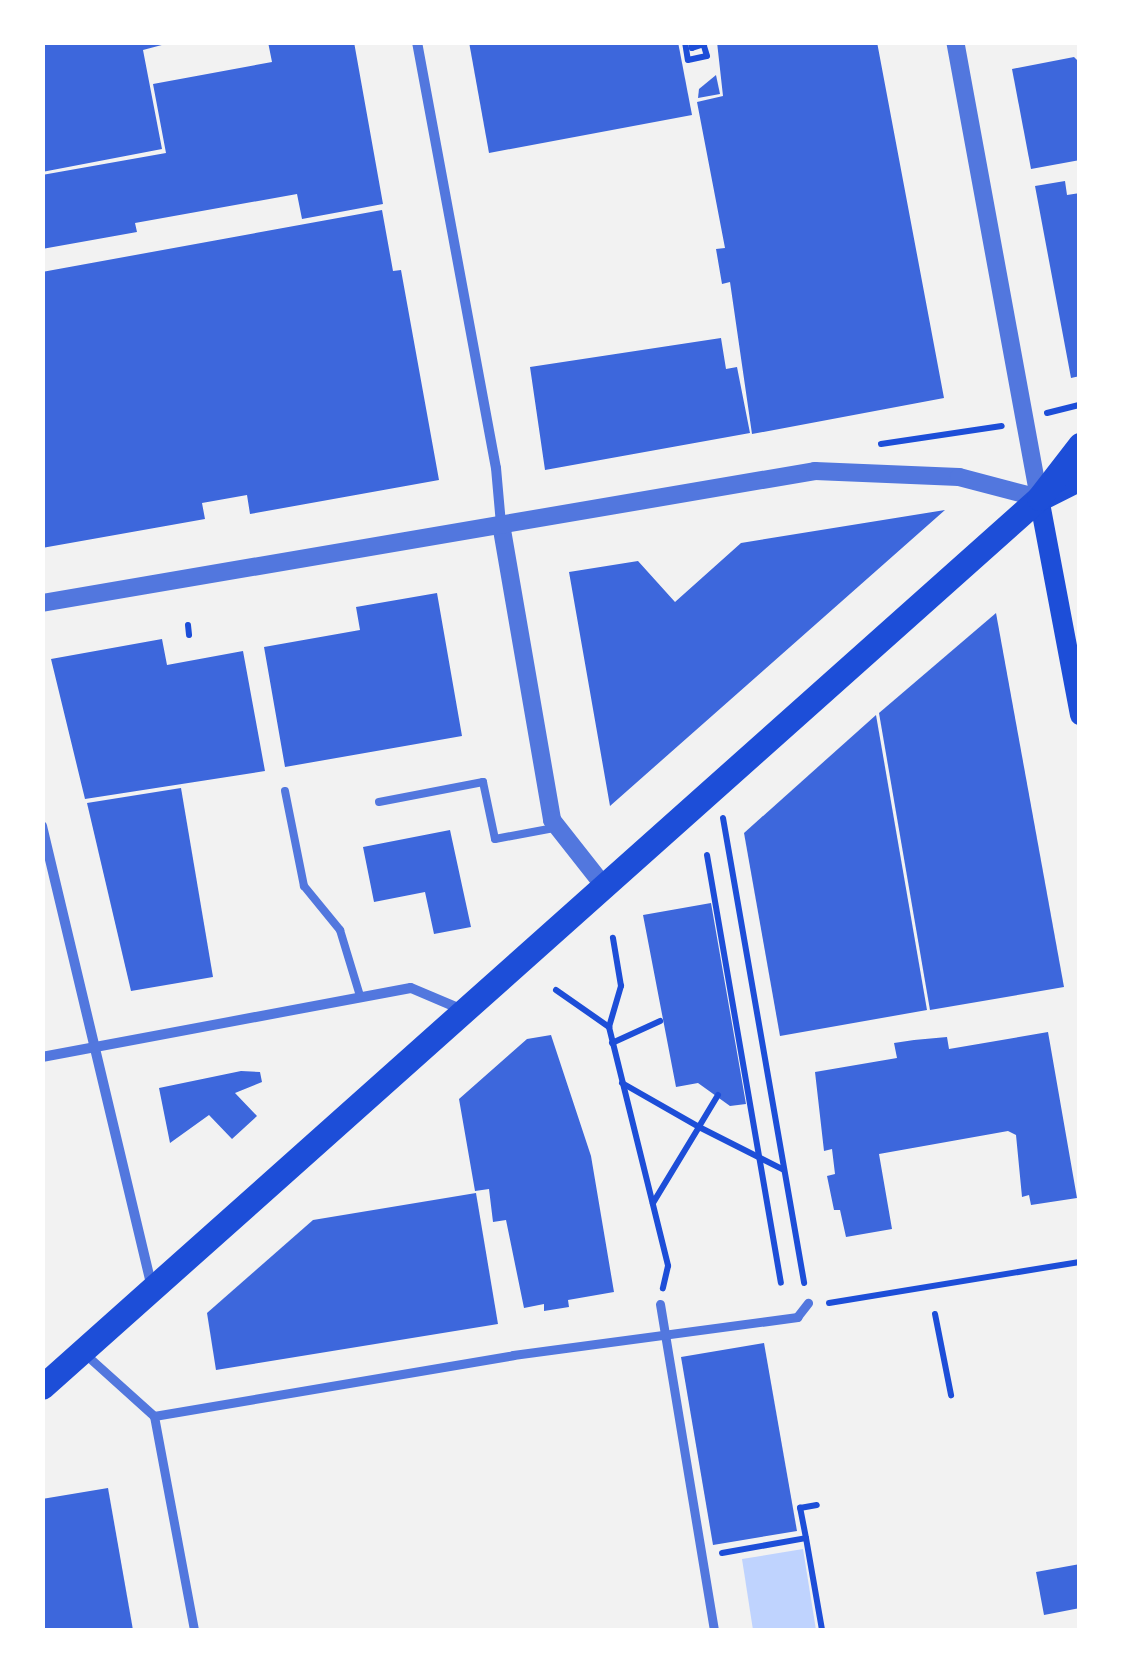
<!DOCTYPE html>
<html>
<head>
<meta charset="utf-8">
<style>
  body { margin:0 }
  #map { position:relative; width:1122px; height:1673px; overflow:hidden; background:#f2f2f2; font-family:"Titillium Web",sans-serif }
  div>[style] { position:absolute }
  .water>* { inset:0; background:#bfd3fe }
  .building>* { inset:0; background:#3d67dc }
  .path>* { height:6px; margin:-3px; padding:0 3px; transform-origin:3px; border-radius:3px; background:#1d4ed8 }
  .service>* { height:8px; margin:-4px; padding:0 4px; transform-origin:4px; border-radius:4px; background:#5277de }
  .pedestrian>* { height:9px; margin:-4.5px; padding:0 4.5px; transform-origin:4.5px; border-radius:4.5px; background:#5277de }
  .minor>* { height:10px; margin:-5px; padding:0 5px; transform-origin:5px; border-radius:5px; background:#5277de }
  .tertiary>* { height:18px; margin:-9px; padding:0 9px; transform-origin:9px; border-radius:9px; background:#5277de }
  .secondary>* { height:20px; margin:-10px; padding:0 10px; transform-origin:10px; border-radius:10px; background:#1d4ed8 }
  .primary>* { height:25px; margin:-12.5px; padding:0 12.5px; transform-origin:12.5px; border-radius:12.5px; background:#1d4ed8 }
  span { translate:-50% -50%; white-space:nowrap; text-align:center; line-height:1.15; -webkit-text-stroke:9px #fff; paint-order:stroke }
  .frame { position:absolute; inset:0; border:45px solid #fff; pointer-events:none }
</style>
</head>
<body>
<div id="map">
  <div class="water">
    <i style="clip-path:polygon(803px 1549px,816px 1630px,753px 1630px,742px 1559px)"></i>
  </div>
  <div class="building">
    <i style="clip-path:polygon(42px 42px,173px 42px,143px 50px,162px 149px,42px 172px)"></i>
    <i style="clip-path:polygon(268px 42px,354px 42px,383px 204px,302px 219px,297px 194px,135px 223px,137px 232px,42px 249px,42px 175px,166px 153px,153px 84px,272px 62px)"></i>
    <i style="clip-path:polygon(469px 42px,678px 42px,692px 115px,489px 153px)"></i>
    <i style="clip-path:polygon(717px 42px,877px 42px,944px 398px,752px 434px,730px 282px,722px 284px,716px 249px,725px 248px,697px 102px,723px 96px)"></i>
    <i style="clip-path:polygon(1074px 57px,1080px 63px,1080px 160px,1031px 169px,1012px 69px)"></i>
    <i style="clip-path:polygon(716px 75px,720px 94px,698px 98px,699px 89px)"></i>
    <i style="clip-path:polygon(1065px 181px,1067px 195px,1080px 193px,1080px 376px,1071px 378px,1035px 186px)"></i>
    <i style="clip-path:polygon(382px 210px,393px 271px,401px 270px,439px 480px,250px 514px,247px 495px,202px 503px,205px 519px,42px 548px,42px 272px)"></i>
    <i style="clip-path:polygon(721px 338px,726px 369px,737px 367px,750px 433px,545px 470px,530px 367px)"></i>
    <i style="clip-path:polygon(945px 510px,610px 806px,569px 572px,638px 561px,675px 602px,741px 543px)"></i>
    <i style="clip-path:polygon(437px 593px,462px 736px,285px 767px,264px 647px,360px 630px,356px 607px)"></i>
    <i style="clip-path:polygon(996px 613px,1064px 987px,930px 1010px,879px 713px)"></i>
    <i style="clip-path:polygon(162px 639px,167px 665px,243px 651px,265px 771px,85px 799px,51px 659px)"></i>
    <i style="clip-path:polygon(876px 715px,927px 1010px,780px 1036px,744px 833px)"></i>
    <i style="clip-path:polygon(181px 788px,213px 977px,131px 991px,87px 803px)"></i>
    <i style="clip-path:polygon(450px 830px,471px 927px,434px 934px,425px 892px,374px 902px,363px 847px)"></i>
    <i style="clip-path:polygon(711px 903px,746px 1104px,730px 1106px,698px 1083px,676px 1087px,643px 915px)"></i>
    <i style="clip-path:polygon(1048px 1032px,1077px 1198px,1031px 1205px,1029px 1195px,1022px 1197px,1016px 1135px,1008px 1131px,879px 1154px,892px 1229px,846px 1237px,840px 1210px,834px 1210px,827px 1176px,835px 1174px,832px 1149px,824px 1151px,815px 1072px,897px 1058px,894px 1043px,914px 1040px,947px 1037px,949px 1049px)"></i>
    <i style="clip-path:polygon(551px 1035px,591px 1156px,614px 1292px,568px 1300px,569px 1307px,544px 1311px,544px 1304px,524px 1308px,506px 1220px,493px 1222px,489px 1189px,475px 1191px,459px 1099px,527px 1039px)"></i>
    <i style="clip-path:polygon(241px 1071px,260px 1072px,262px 1082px,235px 1093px,257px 1116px,232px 1139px,209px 1115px,170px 1143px,159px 1088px)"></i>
    <i style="clip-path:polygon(476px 1193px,498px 1324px,216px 1370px,207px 1313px,313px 1220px)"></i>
    <i style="clip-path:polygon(764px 1343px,797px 1531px,713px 1545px,681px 1357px)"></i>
    <i style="clip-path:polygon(108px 1488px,133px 1630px,42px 1630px,42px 1499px)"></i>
    <i style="clip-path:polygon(1080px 1564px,1080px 1608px,1044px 1615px,1036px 1572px)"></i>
  </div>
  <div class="path">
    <i style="left:685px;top:42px;width:18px;rotate:81deg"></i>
    <i style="left:688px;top:60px;width:19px;rotate:-12deg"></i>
    <i style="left:707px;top:56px;width:10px;rotate:-107deg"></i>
    <i style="left:691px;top:42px;width:6px;rotate:81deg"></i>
    <i style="left:692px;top:48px;width:13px;rotate:-18deg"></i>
    <i style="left:1047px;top:413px;width:34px;rotate:-14deg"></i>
    <i style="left:881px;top:444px;width:122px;rotate:-8.5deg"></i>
    <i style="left:188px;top:625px;width:10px;rotate:84deg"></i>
    <i style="left:723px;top:818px;width:472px;rotate:80.1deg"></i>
    <i style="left:707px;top:855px;width:434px;rotate:80.2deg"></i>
    <i style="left:556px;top:990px;width:65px;rotate:34.9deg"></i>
    <i style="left:609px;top:1027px;width:246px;rotate:76.1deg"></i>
    <i style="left:668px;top:1266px;width:23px;rotate:103deg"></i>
    <i style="left:609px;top:1027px;width:43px;rotate:-73.7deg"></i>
    <i style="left:621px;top:986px;width:49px;rotate:-99.5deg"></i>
    <i style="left:612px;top:1043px;width:53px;rotate:-24.6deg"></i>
    <i style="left:622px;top:1083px;width:89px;rotate:29.7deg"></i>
    <i style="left:699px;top:1127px;width:89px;rotate:121.2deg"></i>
    <i style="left:718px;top:1095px;width:37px;rotate:121deg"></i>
    <i style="left:699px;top:1127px;width:95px;rotate:26.8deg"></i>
    <i style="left:829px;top:1303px;width:254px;rotate:-9.3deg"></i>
    <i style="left:935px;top:1314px;width:83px;rotate:78.8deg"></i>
    <i style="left:806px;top:1538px;width:31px;rotate:-101deg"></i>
    <i style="left:800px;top:1508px;width:17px;rotate:-10deg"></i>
    <i style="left:722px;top:1553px;width:85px;rotate:-10.1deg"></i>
    <i style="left:806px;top:1538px;width:93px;rotate:80.1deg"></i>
  </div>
  <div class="service">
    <i style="left:285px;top:791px;width:97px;rotate:78.7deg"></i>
    <i style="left:304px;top:886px;width:57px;rotate:50.7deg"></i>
    <i style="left:340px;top:930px;width:69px;rotate:73.1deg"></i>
    <i style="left:379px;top:802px;width:106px;rotate:-10.9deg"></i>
    <i style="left:483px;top:782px;width:58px;rotate:78.1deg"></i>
    <i style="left:495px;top:839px;width:60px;rotate:-10.6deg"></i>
  </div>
  <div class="pedestrian">
    <i style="left:660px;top:1304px;width:330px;rotate:80.6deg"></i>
    <i style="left:84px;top:1353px;width:94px;rotate:42deg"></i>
    <i style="left:154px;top:1416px;width:218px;rotate:79.4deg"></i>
    <i style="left:154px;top:1416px;width:364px;rotate:-9.6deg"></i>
    <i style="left:513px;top:1355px;width:287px;rotate:-7.6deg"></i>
    <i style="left:797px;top:1317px;width:18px;rotate:-52deg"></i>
  </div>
  <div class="minor">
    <i style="left:417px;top:42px;width:433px;rotate:79.5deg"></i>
    <i style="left:496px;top:468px;width:56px;rotate:84.9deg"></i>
    <i style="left:42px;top:826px;width:474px;rotate:76.6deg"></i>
    <i style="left:42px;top:1057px;width:375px;rotate:-10.6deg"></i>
    <i style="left:411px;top:988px;width:56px;rotate:22.9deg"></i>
  </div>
  <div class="tertiary">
    <i style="left:501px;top:524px;width:300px;rotate:80.2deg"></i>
    <i style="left:552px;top:820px;width:84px;rotate:51.8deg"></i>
    <i style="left:42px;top:603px;width:784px;rotate:-9.69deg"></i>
    <i style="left:815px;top:471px;width:144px;rotate:2.4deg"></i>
    <i style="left:959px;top:477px;width:83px;rotate:14.7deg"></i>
    <i style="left:1039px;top:498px;width:464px;rotate:-100.4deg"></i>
  </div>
  <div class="secondary">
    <i style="left:1039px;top:498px;width:221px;rotate:79.3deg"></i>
  </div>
  <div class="primary">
    <i style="left:1044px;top:496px;width:40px;rotate:-26.6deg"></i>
    <i style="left:42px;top:1387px;width:1336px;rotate:-41.72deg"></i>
    <i style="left:1039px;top:498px;width:67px;rotate:-52.3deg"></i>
  </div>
  <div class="frame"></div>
</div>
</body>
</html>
